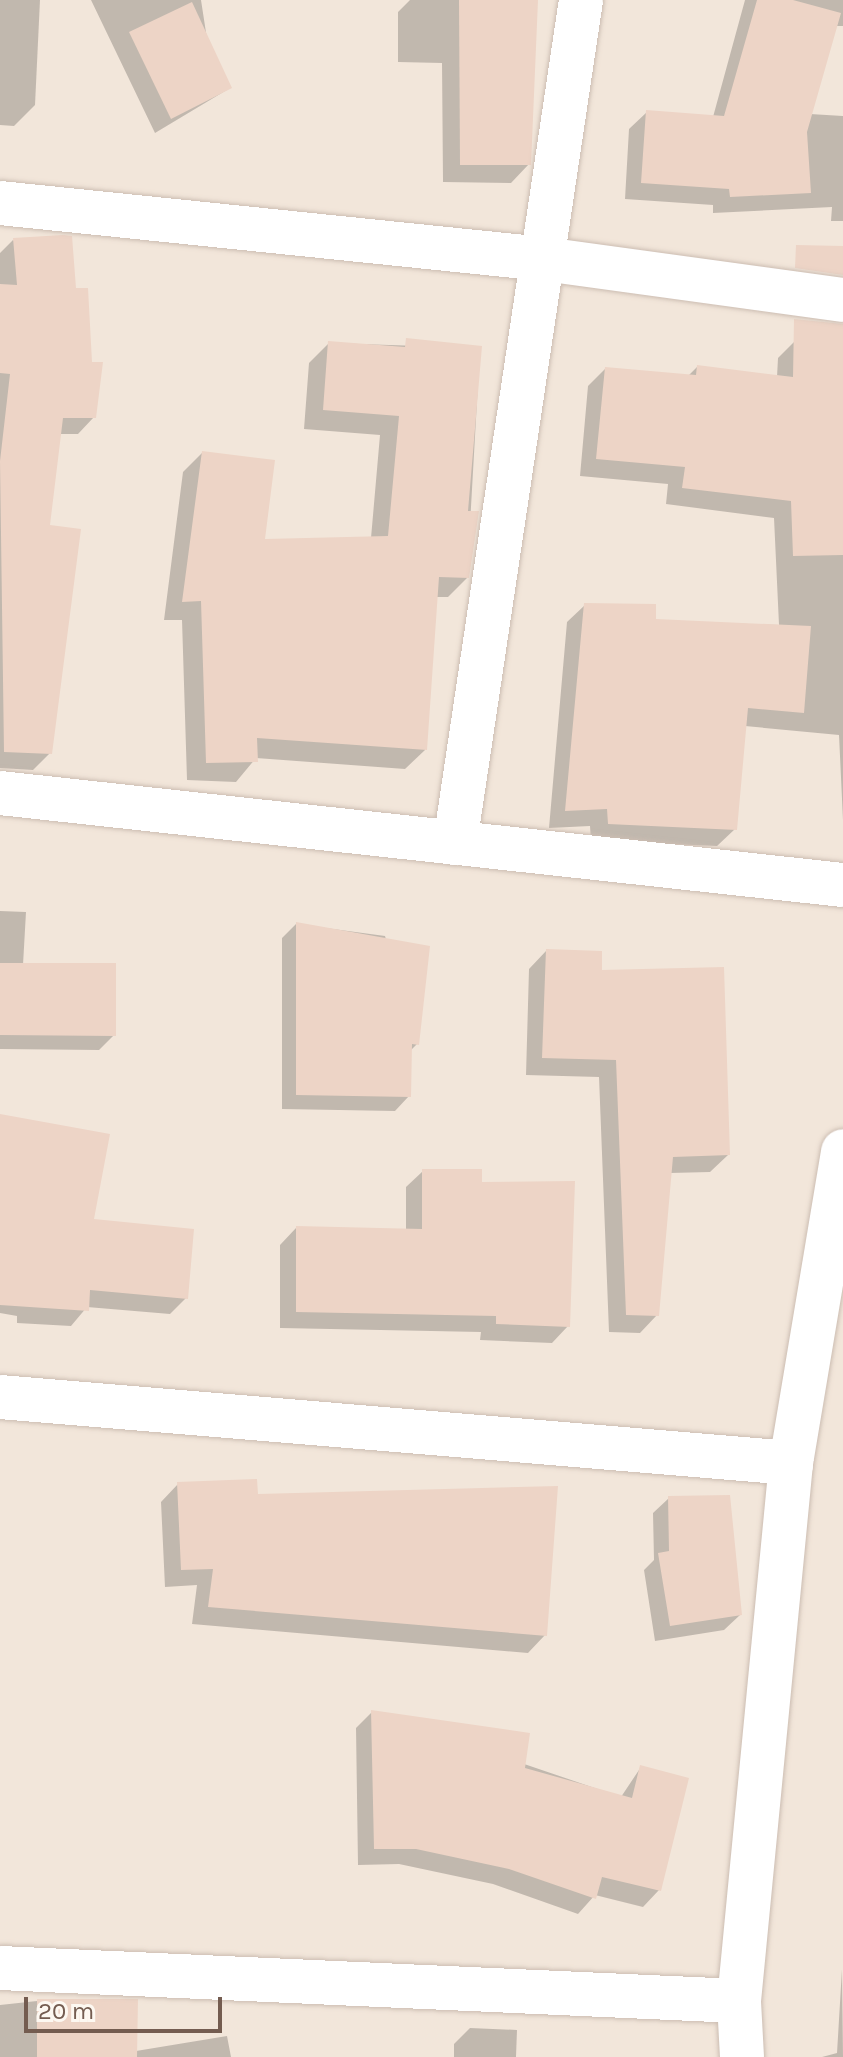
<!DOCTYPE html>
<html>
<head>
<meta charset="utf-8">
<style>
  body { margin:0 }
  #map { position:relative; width:843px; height:2057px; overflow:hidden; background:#fbf4eb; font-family:Karla,sans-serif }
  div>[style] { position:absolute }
  .residential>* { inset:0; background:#f2e6da }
  .shadow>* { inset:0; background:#0003 }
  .building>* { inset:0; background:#edd4c6 }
  .roads { filter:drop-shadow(0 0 2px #ccbdb2) drop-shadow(0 0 2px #ccbdb2) }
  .street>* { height:44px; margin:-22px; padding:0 22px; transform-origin:22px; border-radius:22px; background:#fff }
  span { translate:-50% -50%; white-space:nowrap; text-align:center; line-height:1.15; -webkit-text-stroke:7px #fdf8f1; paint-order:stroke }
  .scale { position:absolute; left:24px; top:1997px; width:198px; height:36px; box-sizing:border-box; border:4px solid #745c50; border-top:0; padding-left:10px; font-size:24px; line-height:28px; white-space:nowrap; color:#745c50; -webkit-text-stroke:6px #fdf8f1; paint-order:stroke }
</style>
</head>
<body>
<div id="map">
  <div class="residential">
    <i style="clip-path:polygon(0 0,843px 0,843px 2057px,0 2057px)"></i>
  </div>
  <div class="shadow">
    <i style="clip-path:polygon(0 0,40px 0,35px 105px,14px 126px,0 125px)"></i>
    <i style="clip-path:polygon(91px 0,201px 0,207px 39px,230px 88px,155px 133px)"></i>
    <i style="clip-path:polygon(410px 0,536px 0,529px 164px,511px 183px,443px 182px,442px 63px,398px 62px,398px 12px)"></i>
    <i style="clip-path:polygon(745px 0,843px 0,843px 26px,835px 26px,810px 114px,843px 116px,843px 221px,831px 221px,832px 207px,713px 213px,713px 205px,625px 199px,629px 129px,647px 112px,713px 117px)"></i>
    <i style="clip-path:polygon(13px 240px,74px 290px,94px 417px,78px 434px,59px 434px,48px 527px,50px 753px,33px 770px,0 768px,0 253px)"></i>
    <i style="clip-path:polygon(795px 341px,843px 378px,843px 820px,839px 735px,745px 726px,735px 829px,717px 846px,591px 841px,590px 826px,549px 828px,567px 622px,585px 605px,654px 621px,779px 625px,774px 518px,666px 504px,668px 484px,580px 476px,588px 386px,605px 369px,688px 376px,697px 367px,777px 377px,778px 358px)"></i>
    <i style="clip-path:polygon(329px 343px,480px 348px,467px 578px,448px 597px,435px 597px,425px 750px,405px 769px,256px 758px,236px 782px,187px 780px,182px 620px,164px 620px,183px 472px,202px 453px,262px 541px,371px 538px,380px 435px,304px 429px,309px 363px)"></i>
    <i style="clip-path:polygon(0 911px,26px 912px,23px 965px,114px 1035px,99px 1050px,0 1049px)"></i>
    <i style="clip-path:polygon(296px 924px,385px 936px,417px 1044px,410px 1051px,409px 1096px,395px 1111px,282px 1109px,282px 938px)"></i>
    <i style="clip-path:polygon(546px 951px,600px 972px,728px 1155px,710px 1172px,670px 1173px,657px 1315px,640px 1333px,609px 1332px,599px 1077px,526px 1075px,529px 969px)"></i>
    <i style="clip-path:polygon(0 1116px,92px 1221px,186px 1298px,170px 1314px,87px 1307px,71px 1326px,17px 1323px,17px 1316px,0 1313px)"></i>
    <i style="clip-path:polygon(423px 1171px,480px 1184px,568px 1326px,552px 1343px,480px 1340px,481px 1332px,280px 1328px,280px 1245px,296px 1228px,406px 1231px,406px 1187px)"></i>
    <i style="clip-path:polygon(178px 1484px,256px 1496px,545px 1635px,528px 1653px,192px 1624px,197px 1585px,165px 1587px,161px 1502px)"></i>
    <i style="clip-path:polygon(669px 1498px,740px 1615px,724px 1630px,655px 1641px,644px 1570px,654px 1560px,653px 1513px)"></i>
    <i style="clip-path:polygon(372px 1712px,621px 1797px,641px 1767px,659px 1890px,643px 1907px,595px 1895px,578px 1914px,493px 1884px,399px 1864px,358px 1865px,356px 1728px)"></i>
    <i style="clip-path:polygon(842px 1969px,843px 2057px,822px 2057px,837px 2053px)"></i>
    <i style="clip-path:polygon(37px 2001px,136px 2051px,227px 2036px,231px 2057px,0 2057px,0 2005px)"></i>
    <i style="clip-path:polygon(470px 2028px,517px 2030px,516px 2057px,454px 2057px,454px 2044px)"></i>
  </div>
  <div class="building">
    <i style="clip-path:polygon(459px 0,538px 0,531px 165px,460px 165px)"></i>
    <i style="clip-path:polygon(757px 0,793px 0,841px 13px,807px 132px,811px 193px,730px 197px,729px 189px,641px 183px,646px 110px,724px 116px)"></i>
    <i style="clip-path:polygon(192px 2px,232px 88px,171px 119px,129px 32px)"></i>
    <i style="clip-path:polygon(63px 235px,72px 236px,76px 288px,88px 288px,92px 362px,103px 362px,96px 418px,63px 418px,50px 525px,81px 529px,52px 754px,4px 752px,0 461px,10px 374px,0 373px,0 284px,17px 285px,13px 238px)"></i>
    <i style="clip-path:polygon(796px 245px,843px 246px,843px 275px,795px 268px)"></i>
    <i style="clip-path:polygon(794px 319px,843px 324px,843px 555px,793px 556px,791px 501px,682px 488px,685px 467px,596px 459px,605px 367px,696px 375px,697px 365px,793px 377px)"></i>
    <i style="clip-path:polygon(406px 338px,482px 346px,468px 511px,479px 511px,469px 578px,439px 577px,427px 750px,257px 738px,258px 762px,206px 763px,201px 601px,182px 602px,202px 451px,275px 460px,265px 539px,388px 536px,399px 416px,323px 410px,328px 341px,405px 347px)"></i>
    <i style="clip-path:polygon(584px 603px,656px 604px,656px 619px,811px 626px,804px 713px,748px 708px,737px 830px,608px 824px,607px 809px,565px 811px)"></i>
    <i style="clip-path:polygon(296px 922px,430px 946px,419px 1045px,412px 1044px,411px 1097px,296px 1095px)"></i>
    <i style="clip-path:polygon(546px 949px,602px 951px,602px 970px,724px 967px,730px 1155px,673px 1157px,659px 1316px,626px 1315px,616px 1060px,542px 1058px)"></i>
    <i style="clip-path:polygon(0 963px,116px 963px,116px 1036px,0 1035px)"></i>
    <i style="clip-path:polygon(0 1114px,110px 1134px,94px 1219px,194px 1229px,188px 1299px,90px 1290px,89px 1311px,0 1305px)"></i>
    <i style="clip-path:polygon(422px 1169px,482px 1169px,482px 1182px,575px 1181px,570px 1327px,496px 1324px,496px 1316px,296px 1312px,296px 1226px,422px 1229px)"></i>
    <i style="clip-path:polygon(257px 1479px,258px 1494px,558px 1486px,547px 1636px,208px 1607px,213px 1569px,181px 1570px,177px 1482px)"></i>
    <i style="clip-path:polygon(730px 1495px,742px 1615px,670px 1626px,658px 1553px,669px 1551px,668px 1496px)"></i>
    <i style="clip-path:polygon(371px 1710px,530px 1733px,525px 1768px,632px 1798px,640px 1765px,689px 1778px,661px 1891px,602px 1877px,596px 1899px,509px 1869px,416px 1849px,374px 1849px)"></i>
    <i style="clip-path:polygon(37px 1999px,138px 1999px,137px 2057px,37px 2057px)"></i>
  </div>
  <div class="roads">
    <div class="street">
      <i style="left:0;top:203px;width:547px;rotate:5.88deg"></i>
      <i style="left:544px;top:259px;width:302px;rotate:7.8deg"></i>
      <i style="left:0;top:793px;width:848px;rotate:6.23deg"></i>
      <i style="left:455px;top:843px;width:852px;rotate:-81.5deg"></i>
      <i style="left:0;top:1397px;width:794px;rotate:4.77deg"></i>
      <i style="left:0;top:1968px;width:740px;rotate:2.56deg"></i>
      <i style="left:742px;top:2057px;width:56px;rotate:-93.1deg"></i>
      <i style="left:739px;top:2001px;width:541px;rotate:-84.48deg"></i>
      <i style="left:791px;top:1463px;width:316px;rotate:-80.5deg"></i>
    </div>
  </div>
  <div class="scale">20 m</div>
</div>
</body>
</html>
